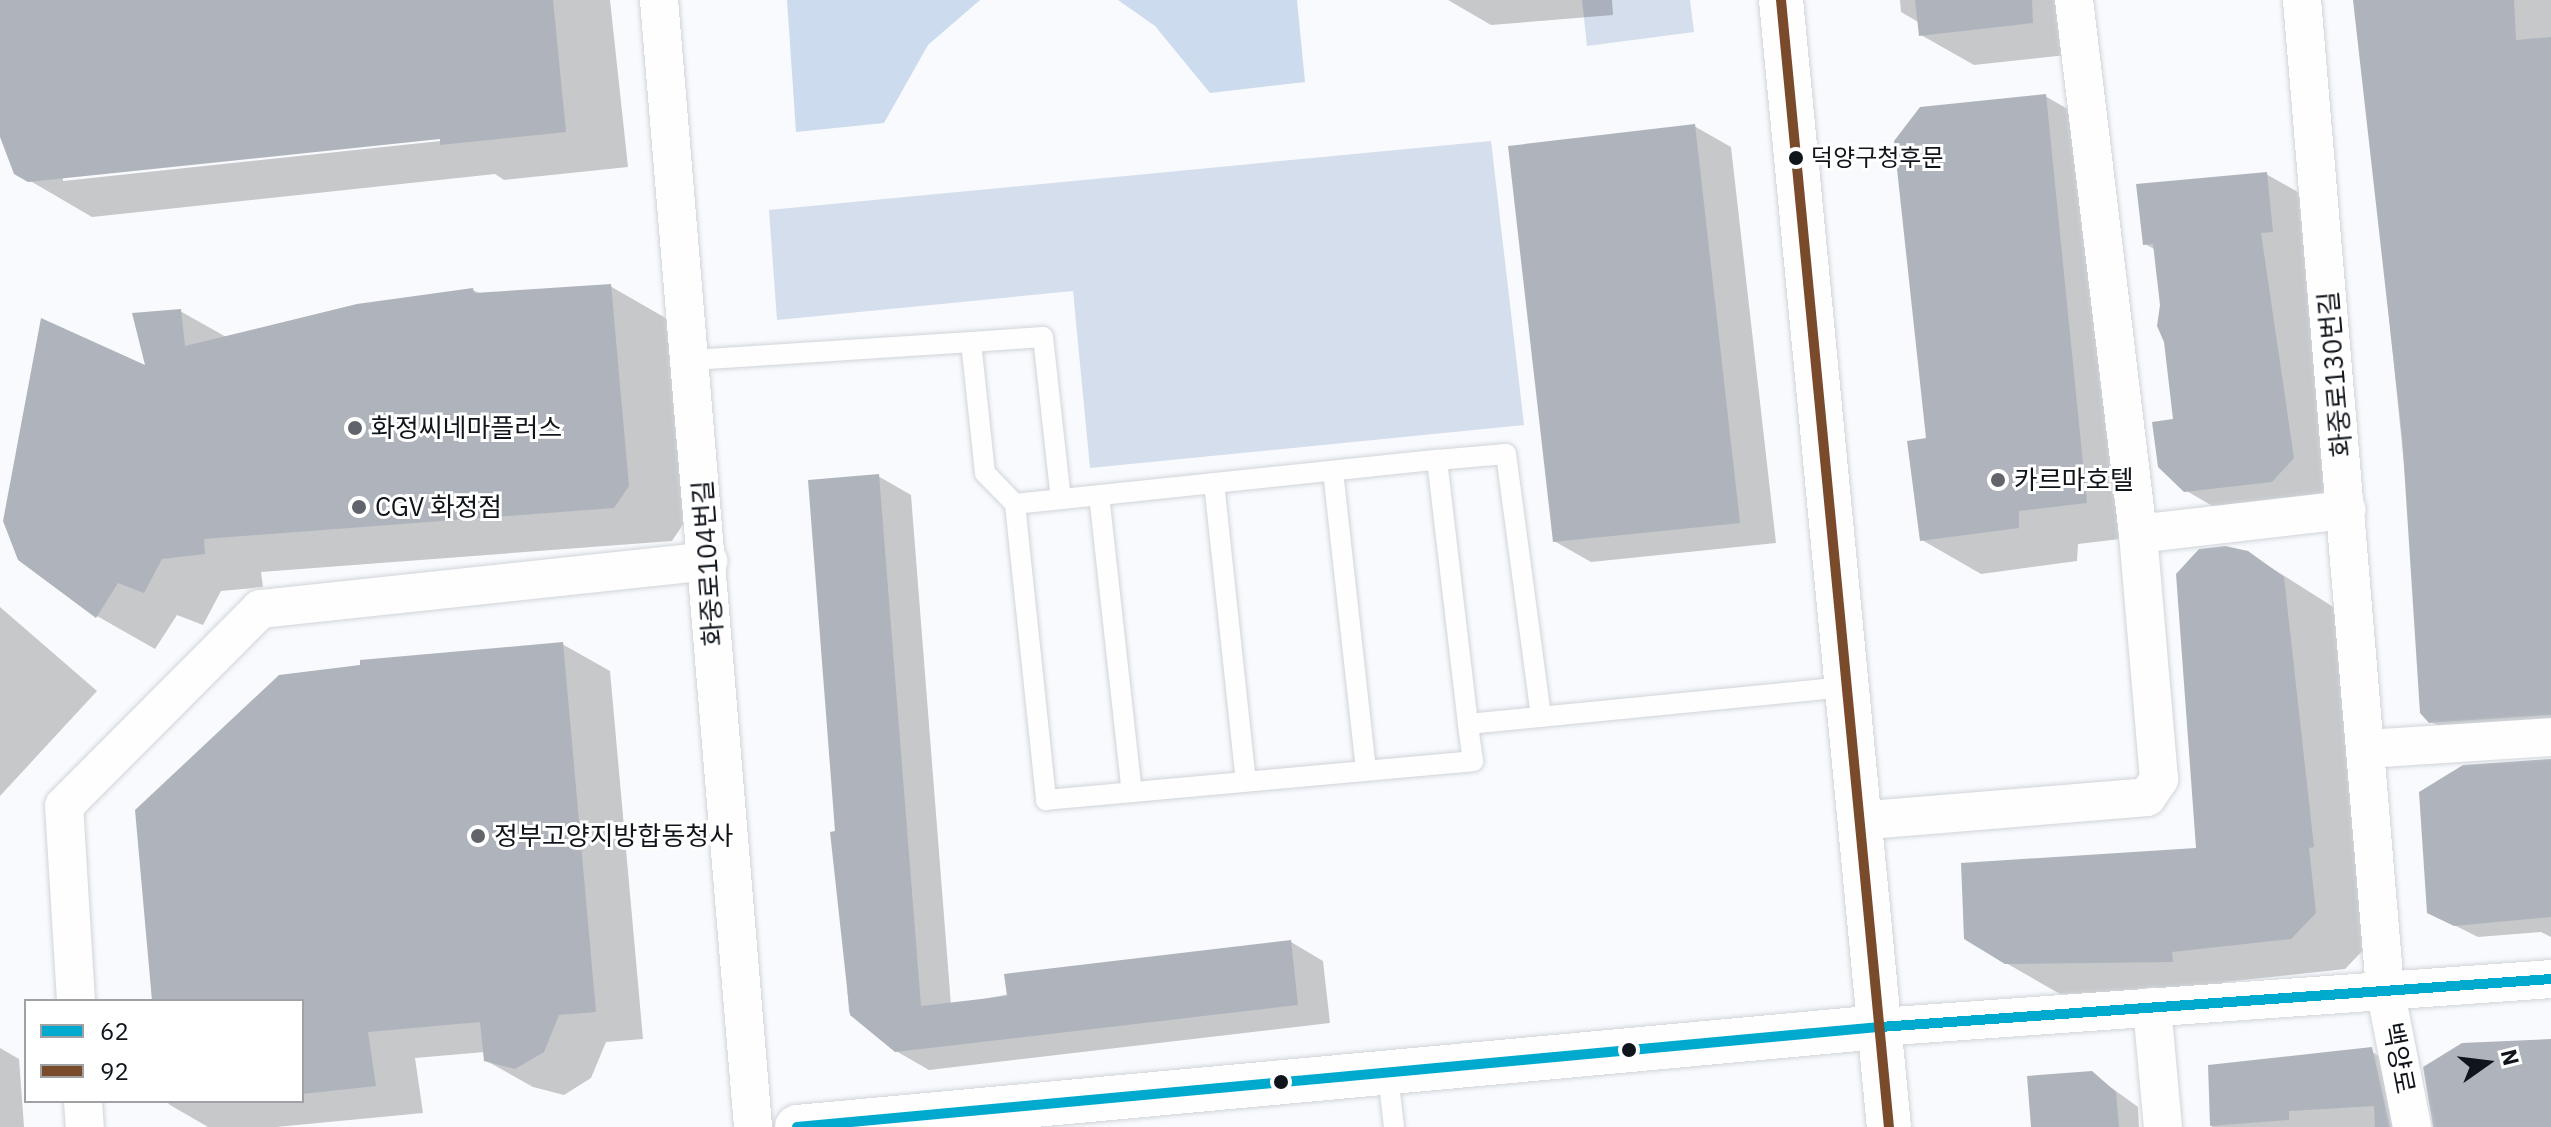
<!DOCTYPE html>
<html>
<head>
<meta charset="utf-8">
<style>
  body { margin:0 }
  #map { position:relative; width:2551px; height:1127px; overflow:hidden; background:#f8fafd; font-family:"IBM Plex Sans","Noto Sans KR",sans-serif }
  div>[style] { position:absolute }
  .green>* { inset:0; background:#d5deec }
  .forest>* { inset:0; background:#cddbef }
  .shadow>* { inset:0; background:#0003 }
  .building>* { inset:0; background:#afb4bc }
  .roads { filter:drop-shadow(0 0 2px #d0d4d9) drop-shadow(0 0 2px #d0d4d9) }
  .lane>* { height:20px; margin:-10px; padding:0 10px; transform-origin:10px; border-radius:10px; background:#fefeff }
  .street>* { height:38px; margin:-19px; padding:0 19px; transform-origin:19px; border-radius:19px; background:#fefeff }
  .secondary>* { height:44px; margin:-22px; padding:0 22px; transform-origin:22px; border-radius:22px; background:#fefeff }
  .bus-1>* { height:10px; margin:-5px; padding:0 5px; transform-origin:5px; border-radius:5px; background:#00a9ce }
  .bus-2>* { height:10px; margin:-5px; padding:0 5px; transform-origin:5px; border-radius:5px; background:#7a4b2a }
  .dots>* { width:22px; height:22px; translate:-50% -50%; box-sizing:border-box; border:4px solid #fff; border-radius:50% }
  span { translate:-50% -50%; white-space:nowrap; text-align:center; line-height:1.15; -webkit-text-stroke:6px #fff; paint-order:stroke }
  .bus-label { font-size:24px; color:#10151c }
  .left { translate:0 -50%; text-align:left }
  .street-label { font-size:26px; color:#10151c }
  .poi-label { font-size:26px; color:#10151c }
  .legend { position:absolute; left:24px; top:999px; width:280px; height:104px; box-sizing:border-box; background:#fff; border:2px solid #9fa1a4; margin:0; padding:10px 14px; list-style:none; font-size:24px; color:#10151c }
  .legend li { display:flex; align-items:center; gap:16px; height:40px }
  .legend b { width:40px; border:2px solid #9fa1a4 }
  .north { position:absolute; left:2447px; top:1023px; width:80px; height:80px; -webkit-text-stroke:6px #fff; paint-order:stroke; rotate:76deg; font-size:22px; font-weight:700; line-height:32px; text-align:center; color:#10151c }
  .north::after { content:''; display:block; margin:auto; width:28px; height:36px; background:#10151c; clip-path:polygon(50% 0,100% 100%,50% 72%,0 100%) }
</style>
</head>
<body>
<div id="map">
  <div class="green">
    <i style="clip-path:polygon(1582px 0,1690px 0,1694px 32px,1587px 46px)"></i>
    <i style="clip-path:polygon(1491px 141px,1524px 425px,1090px 468px,1073px 291px,777px 320px,769px 210px)"></i>
  </div>
  <div class="forest">
    <i style="clip-path:polygon(787px 0,980px 0,928px 45px,884px 123px,796px 132px)"></i>
    <i style="clip-path:polygon(1118px 0,1297px 0,1305px 82px,1210px 93px,1155px 26px)"></i>
  </div>
  <div class="shadow">
    <i style="clip-path:polygon(evenodd,0 0,610px 0,628px 167px,504px 180px,495px 174px,92px 217px,15px 172px,0 131px,0 0,449px 136px,450px 140px,63px 181px,63px 177px,449px 136px)"></i>
    <i style="clip-path:polygon(1448px 0,1612px 0,1613px 15px,1491px 25px)"></i>
    <i style="clip-path:polygon(1900px 0,2072px 0,2076px 54px,1974px 65px,1921px 35px,1920px 23px,1901px 12px)"></i>
    <i style="clip-path:polygon(2357px 0,2551px 0,2551px 728px,2453px 735px,2430px 721px)"></i>
    <i style="clip-path:polygon(2045px 96px,2104px 130px,2145px 536px,2078px 544px,2077px 561px,1981px 574px,1922px 540px,1928px 440px)"></i>
    <i style="clip-path:polygon(1694px 126px,1731px 147px,1776px 543px,1591px 562px,1554px 541px)"></i>
    <i style="clip-path:polygon(2266px 174px,2319px 204px,2346px 489px,2238px 521px,2185px 490px,2156px 250px,2145px 244px)"></i>
    <i style="clip-path:polygon(610px 286px,669px 320px,686px 520px,672px 541px,261px 572px,263px 587px,221px 591px,203px 625px,177px 615px,155px 649px,97px 616px,148px 368px,180px 311px,228px 338px,473px 290px,481px 294px)"></i>
    <i style="clip-path:polygon(878px 476px,911px 495px,951px 1005px,1291px 942px,1323px 961px,1330px 1023px,929px 1070px,896px 1051px,849px 1012px,810px 482px)"></i>
    <i style="clip-path:polygon(2248px 553px,2338px 610px,2369px 944px,2345px 969px,2225px 982px,2226px 992px,2060px 994px,2006px 963px,2198px 850px,2178px 575px)"></i>
    <i style="clip-path:polygon(0 607px,97px 691px,0 796px)"></i>
    <i style="clip-path:polygon(562px 644px,610px 671px,643px 1039px,606px 1042px,591px 1078px,564px 1095px,533px 1087px,485px 1060px,485px 1052px,415px 1058px,423px 1113px,276px 1127px,208px 1127px,170px 1105px,166px 1101px,302px 1101px,302px 1001px,152px 1001px)"></i>
    <i style="clip-path:polygon(2551px 759px,2551px 937px,2541px 932px,2478px 937px,2428px 912px,2464px 767px)"></i>
    <i style="clip-path:polygon(0 1048px,19px 1059px,24px 1127px,0 1127px)"></i>
    <i style="clip-path:polygon(2374px 1053px,2396px 1066px,2409px 1127px,2212px 1127px,2210px 1067px)"></i>
    <i style="clip-path:polygon(2091px 1073px,2138px 1107px,2139px 1127px,2034px 1127px)"></i>
  </div>
  <div class="building">
    <i style="clip-path:polygon(0 0,553px 0,566px 132px,440px 145px,440px 139px,28px 182px,14px 174px,0 137px)"></i>
    <i style="clip-path:polygon(1915px 0,2032px 0,2033px 23px,1919px 36px)"></i>
    <i style="clip-path:polygon(2353px 0,2514px 0,2516px 40px,2551px 37px,2551px 715px,2429px 723px,2420px 713px,2402px 435px)"></i>
    <i style="clip-path:polygon(2046px 94px,2087px 503px,2019px 511px,2019px 528px,1920px 541px,1907px 441px,1926px 438px,1894px 141px,1920px 107px)"></i>
    <i style="clip-path:polygon(1695px 124px,1740px 523px,1553px 542px,1508px 146px)"></i>
    <i style="clip-path:polygon(2267px 172px,2273px 232px,2261px 233px,2294px 458px,2272px 482px,2184px 492px,2158px 467px,2152px 422px,2173px 419px,2164px 342px,2157px 326px,2160px 305px,2153px 244px,2143px 245px,2136px 184px)"></i>
    <i style="clip-path:polygon(611px 284px,629px 486px,614px 508px,204px 539px,205px 554px,162px 559px,144px 593px,118px 583px,96px 618px,18px 560px,3px 521px,41px 318px,145px 365px,132px 313px,181px 309px,185px 346px,357px 304px,473px 288px,474px 293px)"></i>
    <i style="clip-path:polygon(879px 474px,921px 1006px,1007px 996px,1004px 974px,1291px 940px,1298px 1005px,895px 1052px,850px 1015px,830px 832px,835px 831px,808px 480px)"></i>
    <i style="clip-path:polygon(2225px 546px,2248px 551px,2284px 577px,2314px 847px,2309px 848px,2316px 913px,2291px 939px,2172px 952px,2173px 962px,2005px 964px,1964px 939px,1961px 863px,2196px 848px,2176px 574px,2199px 549px)"></i>
    <i style="clip-path:polygon(563px 642px,596px 1012px,559px 1015px,544px 1052px,515px 1069px,484px 1061px,480px 1022px,368px 1032px,376px 1086px,302px 1094px,302px 1001px,152px 1001px,135px 810px,279px 675px,360px 665px,360px 660px)"></i>
    <i style="clip-path:polygon(2551px 759px,2551px 917px,2454px 926px,2427px 913px,2419px 792px,2463px 765px)"></i>
    <i style="clip-path:polygon(2551px 1039px,2551px 1127px,2433px 1127px,2423px 1067px,2462px 1043px)"></i>
    <i style="clip-path:polygon(2372px 1047px,2390px 1127px,2375px 1127px,2374px 1106px,2289px 1111px,2289px 1120px,2210px 1126px,2208px 1065px)"></i>
    <i style="clip-path:polygon(2092px 1071px,2116px 1092px,2119px 1127px,2031px 1127px,2027px 1076px)"></i>
  </div>
  <div class="roads">
    <div class="lane">
      <i style="left:971px;top:342px;width:72px;rotate:-4deg"></i>
      <i style="left:1043px;top:337px;width:163px;rotate:83.7deg"></i>
      <i style="left:692px;top:360px;width:280px;rotate:-3.7deg"></i>
      <i style="left:971px;top:342px;width:132px;rotate:83.9deg"></i>
      <i style="left:985px;top:473px;width:43px;rotate:45.9deg"></i>
      <i style="left:1015px;top:504px;width:424px;rotate:-6deg"></i>
      <i style="left:1437px;top:460px;width:266px;rotate:83.3deg"></i>
      <i style="left:1468px;top:724px;width:382px;rotate:-5.6deg"></i>
      <i style="left:1437px;top:460px;width:69px;rotate:-5deg"></i>
      <i style="left:1506px;top:454px;width:265px;rotate:82.4deg"></i>
      <i style="left:1333px;top:471px;width:301px;rotate:83.7deg"></i>
      <i style="left:1214px;top:483px;width:300px;rotate:83.9deg"></i>
      <i style="left:1099px;top:495px;width:299px;rotate:83.7deg"></i>
      <i style="left:1015px;top:504px;width:298px;rotate:84deg"></i>
      <i style="left:1046px;top:800px;width:429px;rotate:-5.2deg"></i>
      <i style="left:1473px;top:761px;width:37px;rotate:-98deg"></i>
      <i style="left:1388px;top:1075px;width:52px;rotate:83.4deg"></i>
    </div>
    <div class="street">
      <i style="left:659px;top:0;width:1131px;rotate:85.23deg"></i>
      <i style="left:2302px;top:0;width:992px;rotate:85.2deg"></i>
      <i style="left:2385px;top:989px;width:141px;rotate:78.9deg"></i>
      <i style="left:2138px;top:534px;width:210px;rotate:-6.6deg"></i>
      <i style="left:2366px;top:749px;width:185px;rotate:-3.7deg"></i>
      <i style="left:1857px;top:821px;width:291px;rotate:-4.7deg"></i>
      <i style="left:2147px;top:797px;width:22px;rotate:-56deg"></i>
      <i style="left:2159px;top:779px;width:246px;rotate:-94.9deg"></i>
      <i style="left:2138px;top:534px;width:538px;rotate:-96.83deg"></i>
      <i style="left:76px;top:1001px;width:195px;rotate:-93.5deg"></i>
      <i style="left:64px;top:806px;width:278px;rotate:-45.1deg"></i>
      <i style="left:260px;top:609px;width:451px;rotate:-6.1deg"></i>
      <i style="left:2152px;top:1007px;width:121px;rotate:84.8deg"></i>
      <i style="left:1880px;top:1027px;width:673px;rotate:-4.09deg"></i>
      <i style="left:83px;top:1101px;width:26px;rotate:86deg"></i>
    </div>
    <div class="secondary">
      <i style="left:1781px;top:0;width:1132px;rotate:84.53deg"></i>
      <i style="left:797px;top:1127px;width:1088px;rotate:-5.28deg"></i>
    </div>
  </div>
  <div class="bus-1">
    <i style="left:797px;top:1127px;width:1088px;rotate:-5.28deg"></i>
    <i style="left:1880px;top:1027px;width:673px;rotate:-4.09deg"></i>
  </div>
  <div class="bus-2">
    <i style="left:1781px;top:0;width:1132px;rotate:84.53deg"></i>
  </div>
  <div class="dots">
    <i style="left:1796px;top:158px;background:#10151c"></i>
    <i style="left:355px;top:428px;background:#61656b"></i>
    <i style="left:1998px;top:480px;background:#61656b"></i>
    <i style="left:359px;top:507px;background:#61656b"></i>
    <i style="left:478px;top:836px;background:#61656b"></i>
    <i style="left:1629px;top:1050px;background:#10151c"></i>
    <i style="left:1281px;top:1082px;background:#10151c"></i>
  </div>
  <div class="bus-label">
    <span class="left" style="left:1811px;top:158px">덕양구청후문</span>
  </div>
  <div class="street-label">
    <span style="left:2335px;top:374px;rotate:-95deg">화중로130번길</span>
    <span style="left:708px;top:563px;rotate:-94deg">화중로104번길</span>
    <span style="left:2399px;top:1058px;rotate:79deg">백양로</span>
  </div>
  <div class="poi-label">
    <span class="left" style="left:371px;top:428px">화정씨네마플러스</span>
    <span class="left" style="left:2014px;top:480px">카르마호텔</span>
    <span class="left" style="left:375px;top:507px">CGV 화정점</span>
    <span class="left" style="left:494px;top:836px">정부고양지방합동청사</span>
  </div>
  <ul class="legend">
  <li><b style="height:10px;background:#00a9ce"></b>62</li>
  <li><b style="height:10px;background:#7a4b2a"></b>92</li>
  </ul>
  <div class="north">N</div>
</div>
</body>
</html>
